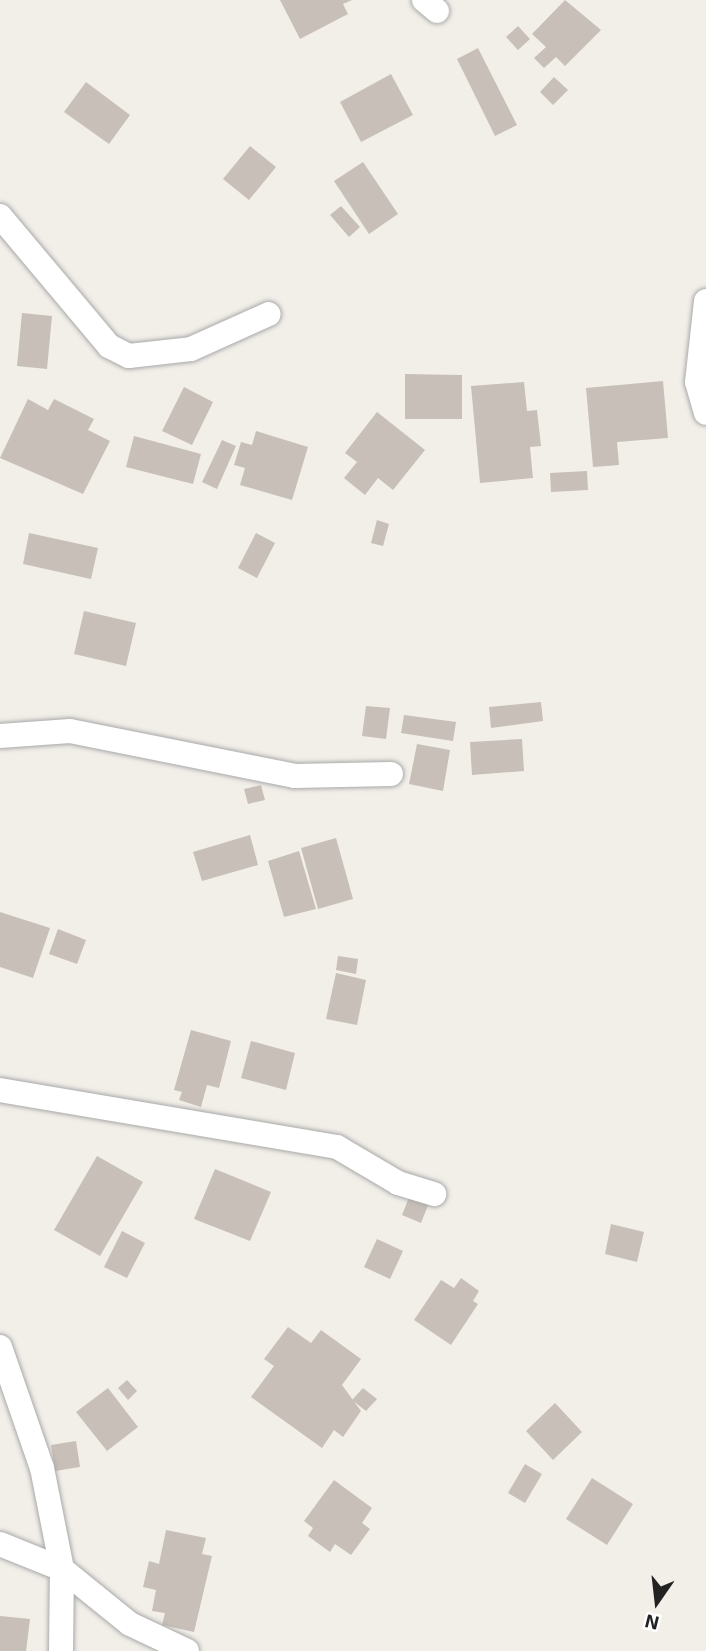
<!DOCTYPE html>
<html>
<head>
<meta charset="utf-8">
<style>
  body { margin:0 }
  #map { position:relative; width:706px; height:1651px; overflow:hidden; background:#f2efe9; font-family:"Exo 2",sans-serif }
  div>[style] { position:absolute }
  .building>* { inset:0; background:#c7bfb8 }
  .roads { filter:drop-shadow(0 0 2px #a9a9a9) drop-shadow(0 0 2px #a9a9a9) }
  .minor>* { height:24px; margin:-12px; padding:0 12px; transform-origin:12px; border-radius:12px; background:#fff }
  span { translate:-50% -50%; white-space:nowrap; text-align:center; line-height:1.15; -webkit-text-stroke:7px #fff; paint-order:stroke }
  .north { position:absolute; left:622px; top:1567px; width:70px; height:70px; -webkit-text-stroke:5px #fff; paint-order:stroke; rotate:194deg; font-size:19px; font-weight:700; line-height:28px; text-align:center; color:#222 }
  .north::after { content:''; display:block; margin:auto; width:24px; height:32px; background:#222; clip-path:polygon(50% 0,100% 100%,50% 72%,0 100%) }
</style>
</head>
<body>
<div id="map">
  <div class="building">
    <i style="clip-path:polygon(280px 0,352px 0,343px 4px,348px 14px,300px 39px)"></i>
    <i style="clip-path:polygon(565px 0,601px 30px,565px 66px,556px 57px,544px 68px,534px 58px,546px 47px,532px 34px)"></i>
    <i style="clip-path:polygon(518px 26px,530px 39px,518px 50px,506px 37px)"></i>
    <i style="clip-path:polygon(478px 48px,517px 125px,495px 136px,457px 59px)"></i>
    <i style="clip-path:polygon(391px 74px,413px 115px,361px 142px,340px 102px)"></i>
    <i style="clip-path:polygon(554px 77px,568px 90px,553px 105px,540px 92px)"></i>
    <i style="clip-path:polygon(86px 82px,130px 115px,109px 144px,64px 112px)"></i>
    <i style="clip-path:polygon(250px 146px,276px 167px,249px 200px,223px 179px)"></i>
    <i style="clip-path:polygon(363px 162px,398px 214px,369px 234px,334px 181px)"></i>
    <i style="clip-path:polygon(341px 206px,360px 227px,349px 237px,330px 215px)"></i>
    <i style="clip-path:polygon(22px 313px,52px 316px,47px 369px,17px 366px)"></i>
    <i style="clip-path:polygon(405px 374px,462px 375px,462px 419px,405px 419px)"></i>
    <i style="clip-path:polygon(663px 381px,668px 438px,617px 442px,619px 465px,593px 467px,586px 388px)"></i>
    <i style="clip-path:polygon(524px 382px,527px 411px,537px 410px,541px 446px,530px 447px,533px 478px,480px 483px,471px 386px)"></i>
    <i style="clip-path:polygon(184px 387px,213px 402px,192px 445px,162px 431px)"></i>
    <i style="clip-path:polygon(28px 399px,48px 410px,54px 399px,94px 419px,88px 430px,110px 441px,83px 494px,0 458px)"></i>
    <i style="clip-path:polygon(377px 412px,425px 450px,393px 490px,378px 478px,365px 495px,344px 478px,357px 462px,345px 453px)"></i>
    <i style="clip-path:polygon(256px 431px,308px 447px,292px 500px,240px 485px,245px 468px,234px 465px,241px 442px,252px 445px)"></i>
    <i style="clip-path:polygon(134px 436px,201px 454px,193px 484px,126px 467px)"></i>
    <i style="clip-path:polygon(222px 440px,236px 446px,217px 489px,202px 482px)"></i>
    <i style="clip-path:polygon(587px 471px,588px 490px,551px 492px,550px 473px)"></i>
    <i style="clip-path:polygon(377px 520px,389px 524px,383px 546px,371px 543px)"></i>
    <i style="clip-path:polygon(29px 533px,98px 548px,91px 579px,23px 564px)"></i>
    <i style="clip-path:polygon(256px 533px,275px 543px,257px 578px,238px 568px)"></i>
    <i style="clip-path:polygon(84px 611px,136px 623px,126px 666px,74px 654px)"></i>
    <i style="clip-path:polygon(541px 702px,543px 721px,491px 728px,489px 707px)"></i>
    <i style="clip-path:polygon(366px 706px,390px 708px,386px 739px,362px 736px)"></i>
    <i style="clip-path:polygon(404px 715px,456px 722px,453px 741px,401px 733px)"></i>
    <i style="clip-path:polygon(522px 739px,524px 771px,472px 775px,470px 742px)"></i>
    <i style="clip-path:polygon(417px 744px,450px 750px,443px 791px,409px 784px)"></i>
    <i style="clip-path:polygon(261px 785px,265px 800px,248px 804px,244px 789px)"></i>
    <i style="clip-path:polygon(250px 835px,258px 865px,202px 881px,193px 852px)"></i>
    <i style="clip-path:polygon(336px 838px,353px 899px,318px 909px,301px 848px)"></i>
    <i style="clip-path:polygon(299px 851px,316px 909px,284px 917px,268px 861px)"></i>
    <i style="clip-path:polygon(0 912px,50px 928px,33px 978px,0 967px)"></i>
    <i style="clip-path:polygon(58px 929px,86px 940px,77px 964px,49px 954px)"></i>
    <i style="clip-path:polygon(338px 956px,358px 959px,356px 974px,336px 970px)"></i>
    <i style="clip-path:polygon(336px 973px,366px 980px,357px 1025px,326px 1019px)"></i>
    <i style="clip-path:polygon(191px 1030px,231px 1041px,219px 1088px,207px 1085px,201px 1107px,179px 1100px,182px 1092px,174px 1090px)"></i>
    <i style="clip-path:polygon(251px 1041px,295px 1053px,286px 1090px,241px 1078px)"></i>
    <i style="clip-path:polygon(97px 1156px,143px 1182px,100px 1256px,54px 1230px)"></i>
    <i style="clip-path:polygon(215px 1169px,271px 1192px,250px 1241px,194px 1219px)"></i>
    <i style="clip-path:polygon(410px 1195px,429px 1203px,421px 1223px,402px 1215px)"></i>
    <i style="clip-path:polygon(611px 1224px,644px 1232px,637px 1262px,605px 1254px)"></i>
    <i style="clip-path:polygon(122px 1231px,145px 1243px,127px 1278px,104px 1267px)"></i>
    <i style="clip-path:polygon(377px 1239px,403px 1251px,390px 1279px,364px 1267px)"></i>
    <i style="clip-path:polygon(461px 1278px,479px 1291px,473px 1301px,478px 1304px,451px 1345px,414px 1320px,441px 1280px,454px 1288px)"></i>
    <i style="clip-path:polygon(288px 1327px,311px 1343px,321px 1330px,361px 1359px,342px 1385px,361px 1411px,343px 1437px,334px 1430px,322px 1448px,251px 1397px,274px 1366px,264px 1359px)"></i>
    <i style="clip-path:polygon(127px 1380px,137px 1391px,128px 1400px,118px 1388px)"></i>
    <i style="clip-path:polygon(108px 1388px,138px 1427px,107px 1451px,76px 1412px)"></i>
    <i style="clip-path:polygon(363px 1388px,377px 1399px,366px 1411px,352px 1400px)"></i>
    <i style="clip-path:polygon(555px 1403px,582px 1432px,553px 1460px,526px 1431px)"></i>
    <i style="clip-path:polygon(76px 1441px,80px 1467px,55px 1471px,51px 1445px)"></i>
    <i style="clip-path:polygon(525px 1464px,542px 1474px,525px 1503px,508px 1493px)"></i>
    <i style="clip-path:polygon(592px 1478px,633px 1504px,607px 1545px,566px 1519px)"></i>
    <i style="clip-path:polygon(334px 1480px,372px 1508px,362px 1523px,370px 1529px,351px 1555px,335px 1544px,330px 1552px,308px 1536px,313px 1528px,304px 1521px)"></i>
    <i style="clip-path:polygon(166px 1530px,206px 1538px,202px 1554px,212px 1556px,194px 1632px,162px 1625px,165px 1613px,152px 1611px,156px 1590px,143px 1587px,149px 1561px,159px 1564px)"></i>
    <i style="clip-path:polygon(0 1616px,30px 1619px,26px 1651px,0 1651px)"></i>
  </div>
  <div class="roads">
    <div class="minor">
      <i style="left:424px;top:0;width:17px;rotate:40deg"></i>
      <i style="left:0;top:216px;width:170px;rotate:50deg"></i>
      <i style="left:109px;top:346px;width:22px;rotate:27deg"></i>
      <i style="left:129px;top:356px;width:62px;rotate:-6.4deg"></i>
      <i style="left:191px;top:349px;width:85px;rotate:-24.2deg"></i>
      <i style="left:706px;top:301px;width:81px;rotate:96.3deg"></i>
      <i style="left:697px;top:382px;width:32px;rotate:74deg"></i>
      <i style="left:0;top:736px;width:70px;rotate:-4.1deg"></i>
      <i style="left:70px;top:731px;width:229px;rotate:11.3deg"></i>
      <i style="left:295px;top:776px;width:96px;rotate:-1.2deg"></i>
      <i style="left:0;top:1090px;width:342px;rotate:9.6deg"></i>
      <i style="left:337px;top:1147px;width:71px;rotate:30.5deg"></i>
      <i style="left:398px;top:1183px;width:38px;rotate:17deg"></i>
      <i style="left:0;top:1347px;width:128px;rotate:70.9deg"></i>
      <i style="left:42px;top:1468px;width:103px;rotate:78.8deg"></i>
      <i style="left:62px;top:1569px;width:82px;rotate:90.7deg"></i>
      <i style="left:0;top:1544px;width:67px;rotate:22deg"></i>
      <i style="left:62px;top:1569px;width:87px;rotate:39deg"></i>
      <i style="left:130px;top:1624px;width:63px;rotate:25.3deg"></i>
    </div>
  </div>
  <div class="north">N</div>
</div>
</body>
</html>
